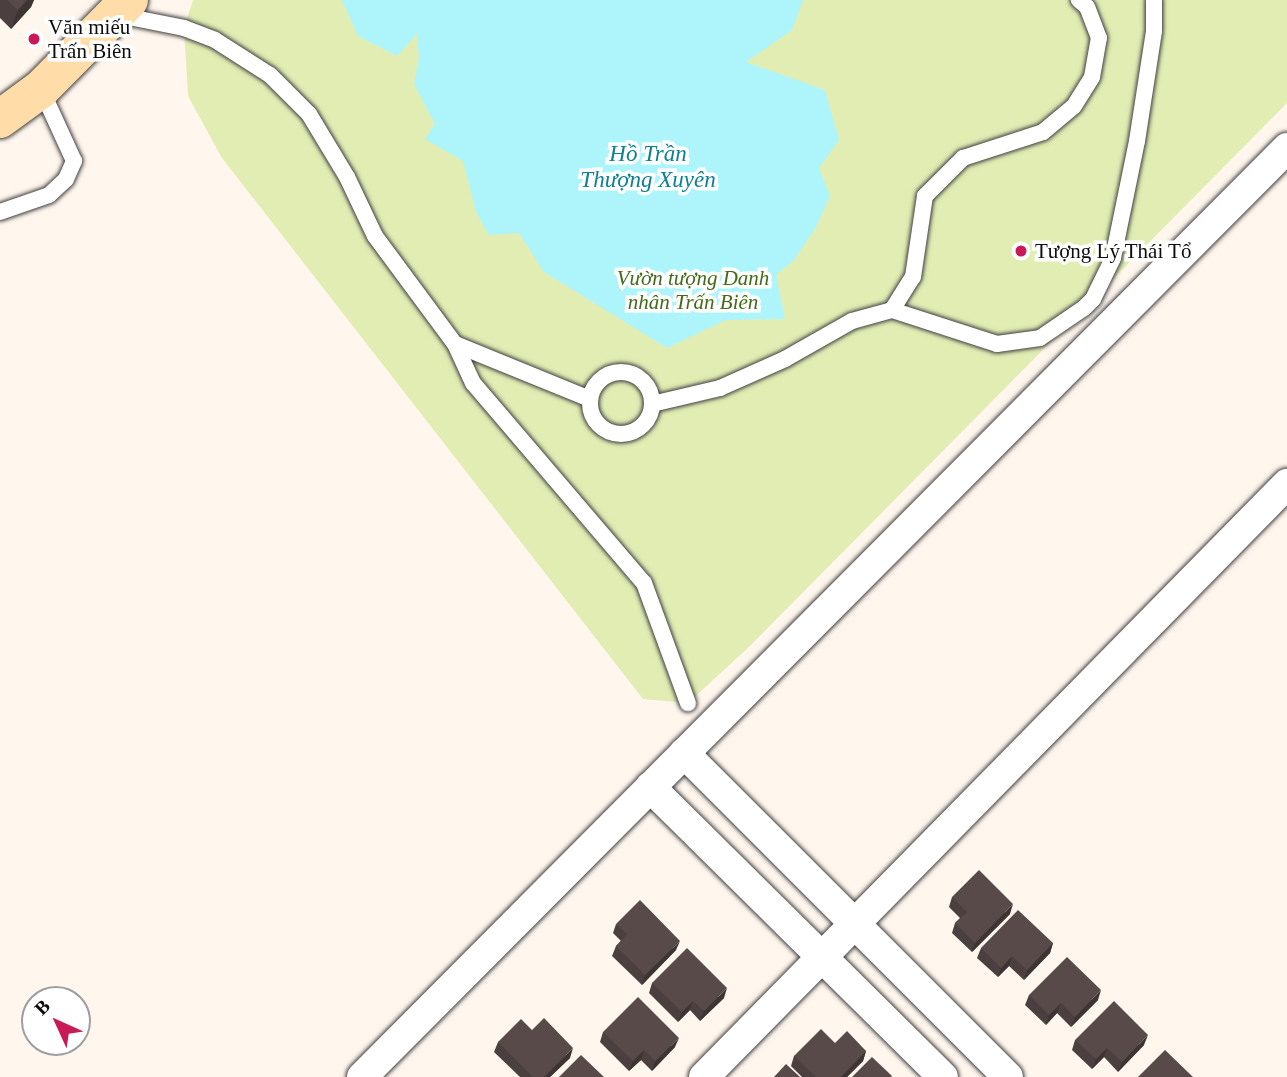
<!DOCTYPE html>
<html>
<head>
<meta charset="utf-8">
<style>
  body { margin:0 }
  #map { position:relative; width:1287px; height:1077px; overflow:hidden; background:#fff6ed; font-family:"Times New Roman",serif }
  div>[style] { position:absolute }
  .green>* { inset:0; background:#e2edb4 }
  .water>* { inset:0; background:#adf5fb }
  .roads { filter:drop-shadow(0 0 2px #404040) drop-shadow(0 0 2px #404040) }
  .service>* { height:16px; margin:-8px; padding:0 8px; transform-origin:8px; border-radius:8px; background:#fff }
  .service>.ring { margin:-8px; padding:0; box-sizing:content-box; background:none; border:16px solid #fff; border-radius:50% }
  .minor>* { height:30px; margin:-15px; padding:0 15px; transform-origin:15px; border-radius:15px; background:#fff }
  .secondary>* { height:38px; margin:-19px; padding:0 19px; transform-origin:19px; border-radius:19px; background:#ffdca8 }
  .wall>* { inset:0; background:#4b403f }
  .shaded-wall>* { inset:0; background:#3d3433 }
  .building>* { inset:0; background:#574a49 }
  .dots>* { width:19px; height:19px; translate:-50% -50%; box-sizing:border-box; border:4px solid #fff; border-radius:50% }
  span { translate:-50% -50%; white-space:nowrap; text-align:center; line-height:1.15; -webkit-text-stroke:7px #fff; paint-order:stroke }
  .poi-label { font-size:21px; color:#0d0d0d }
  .left { translate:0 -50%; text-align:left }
  .park-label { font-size:21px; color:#426a18; font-style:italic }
  .water-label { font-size:23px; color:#0d8092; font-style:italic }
  .north { position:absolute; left:21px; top:986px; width:70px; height:70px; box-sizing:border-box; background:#fff; border:2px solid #9e9e9e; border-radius:50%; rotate:315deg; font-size:19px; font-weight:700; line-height:28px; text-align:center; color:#0d0d0d }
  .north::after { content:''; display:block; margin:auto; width:24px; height:32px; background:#c91a56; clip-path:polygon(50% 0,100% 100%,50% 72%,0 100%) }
</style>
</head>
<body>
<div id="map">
  <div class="green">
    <i style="clip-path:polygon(193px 0,1287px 0,1287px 103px,749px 647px,688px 703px,643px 699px,222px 158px,188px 96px,184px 28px)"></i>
  </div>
  <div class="water">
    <i style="clip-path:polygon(342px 0,803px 0,792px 30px,746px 62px,825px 90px,839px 140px,819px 168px,830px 196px,816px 227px,794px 260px,776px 275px,785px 319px,726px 320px,667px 348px,544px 272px,519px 233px,489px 235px,476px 212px,463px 161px,425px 139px,435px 124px,414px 84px,419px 58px,417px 34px,397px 56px,358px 36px)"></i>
  </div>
  <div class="roads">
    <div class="service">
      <i style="left:119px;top:15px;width:66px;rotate:11.3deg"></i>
      <i style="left:184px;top:28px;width:33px;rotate:21deg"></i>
      <i style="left:215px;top:40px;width:65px;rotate:32.5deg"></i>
      <i style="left:270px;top:75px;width:55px;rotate:45deg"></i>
      <i style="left:309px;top:114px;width:74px;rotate:58.9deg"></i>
      <i style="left:347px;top:177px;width:65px;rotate:64.6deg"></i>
      <i style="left:375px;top:236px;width:134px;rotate:53.5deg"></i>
      <i style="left:455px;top:344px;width:43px;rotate:65.2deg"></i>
      <i style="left:473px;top:383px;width:263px;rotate:49.5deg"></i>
      <i style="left:644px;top:583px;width:128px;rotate:69.9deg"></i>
      <i style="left:0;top:212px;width:52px;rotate:-19.1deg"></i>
      <i style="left:49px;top:195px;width:23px;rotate:-43deg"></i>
      <i style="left:66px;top:179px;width:20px;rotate:-66deg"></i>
      <i style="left:74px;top:161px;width:79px;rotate:-114.6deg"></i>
      <i style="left:892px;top:310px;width:39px;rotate:-58deg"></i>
      <i style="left:913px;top:277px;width:82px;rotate:-81.6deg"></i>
      <i style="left:925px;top:196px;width:54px;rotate:-45deg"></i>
      <i style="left:963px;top:158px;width:84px;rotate:-18deg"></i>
      <i style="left:1043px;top:132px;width:40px;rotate:-40deg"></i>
      <i style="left:1074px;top:106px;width:34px;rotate:-58deg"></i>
      <i style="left:1092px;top:77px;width:40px;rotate:-80deg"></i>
      <i style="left:1099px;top:38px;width:33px;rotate:-111deg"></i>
      <i style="left:1087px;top:7px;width:11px;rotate:-139deg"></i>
      <i style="left:455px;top:344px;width:146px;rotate:22.2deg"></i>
      <i class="ring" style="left:590px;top:372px;width:46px;height:46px"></i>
      <i style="left:652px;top:404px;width:70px;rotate:-13.2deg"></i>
      <i style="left:720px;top:388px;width:71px;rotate:-24deg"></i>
      <i style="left:785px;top:359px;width:77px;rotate:-29.6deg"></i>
      <i style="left:852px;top:321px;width:41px;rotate:-15.4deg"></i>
      <i style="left:892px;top:310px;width:110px;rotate:17.9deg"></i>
      <i style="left:997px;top:344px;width:43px;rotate:-7.9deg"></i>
      <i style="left:1040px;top:338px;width:53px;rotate:-34.3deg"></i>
      <i style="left:1084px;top:308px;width:13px;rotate:-45deg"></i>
      <i style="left:1093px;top:299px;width:46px;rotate:-64deg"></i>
      <i style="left:1113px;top:258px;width:119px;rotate:-78.4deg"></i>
      <i style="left:1137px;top:141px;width:111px;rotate:-81.2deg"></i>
      <i style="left:1154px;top:31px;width:31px;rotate:-90deg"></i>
    </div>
    <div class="minor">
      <i style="left:684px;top:753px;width:458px;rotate:45deg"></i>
      <i style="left:650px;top:787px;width:412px;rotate:44.7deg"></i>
      <i style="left:362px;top:1077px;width:1311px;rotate:-45.12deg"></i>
      <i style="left:704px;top:1077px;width:832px;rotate:-45.49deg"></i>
    </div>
    <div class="secondary">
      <i style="left:0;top:119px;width:51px;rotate:-36.2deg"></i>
      <i style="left:41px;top:89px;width:125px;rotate:-45.3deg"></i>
    </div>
  </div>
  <div class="wall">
    <i style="clip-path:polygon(0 0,34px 0,31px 7px,11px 29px,0 18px)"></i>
    <i style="clip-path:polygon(952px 897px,1010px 914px,972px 952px,952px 933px,955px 923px,960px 918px,949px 907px)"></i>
    <i style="clip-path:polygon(616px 924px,676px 950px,642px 985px,612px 956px,616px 946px,621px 941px,613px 933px)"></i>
    <i style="clip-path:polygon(1053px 943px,1050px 953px,1024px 980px,1009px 966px,998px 977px,977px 958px,981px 948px)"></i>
    <i style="clip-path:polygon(652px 983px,724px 998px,700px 1021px,690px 1010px,678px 1022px,649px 993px)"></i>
    <i style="clip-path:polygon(1029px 995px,1098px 1000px,1071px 1027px,1057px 1013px,1046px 1025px,1025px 1005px)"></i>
    <i style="clip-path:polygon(532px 1030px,570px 1058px,550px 1077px,520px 1077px,494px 1052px,498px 1042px)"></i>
    <i style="clip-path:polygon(603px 1032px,675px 1047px,652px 1071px,641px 1060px,629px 1071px,600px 1042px)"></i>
    <i style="clip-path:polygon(1075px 1040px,1144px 1045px,1118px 1072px,1104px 1057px,1092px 1069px,1072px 1050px)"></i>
    <i style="clip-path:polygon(835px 1043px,866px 1051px,863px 1061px,847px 1077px,802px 1077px,791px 1066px,794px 1056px)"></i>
  </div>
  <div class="shaded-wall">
    <i style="clip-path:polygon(27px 0,34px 0,31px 7px,11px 29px,18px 10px)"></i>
    <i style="clip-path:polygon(1013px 904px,1010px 914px,972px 952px,975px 943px)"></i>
    <i style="clip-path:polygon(680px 941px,676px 950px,642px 985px,645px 975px)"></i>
    <i style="clip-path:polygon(1053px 943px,1050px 953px,1024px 980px,1027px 970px)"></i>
    <i style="clip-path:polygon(1012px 956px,1009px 966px,998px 977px,1001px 968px)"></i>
    <i style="clip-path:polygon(727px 988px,724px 998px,700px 1021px,704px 1011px)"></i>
    <i style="clip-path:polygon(1101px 990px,1098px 1000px,1071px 1027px,1075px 1017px)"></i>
    <i style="clip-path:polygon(693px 1001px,690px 1010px,678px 1022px,682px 1012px)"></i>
    <i style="clip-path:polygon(1061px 1003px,1057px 1013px,1046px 1025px,1049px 1015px)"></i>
    <i style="clip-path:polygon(1148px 1035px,1144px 1045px,1118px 1072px,1122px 1062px)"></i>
    <i style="clip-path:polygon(679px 1038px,675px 1047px,652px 1071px,655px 1061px)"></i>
    <i style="clip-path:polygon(573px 1048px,570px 1058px,550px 1077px,544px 1077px)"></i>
    <i style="clip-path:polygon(1107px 1048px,1104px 1057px,1092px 1069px,1096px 1059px)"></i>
    <i style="clip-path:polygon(644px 1050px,641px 1060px,629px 1071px,633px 1061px)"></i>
    <i style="clip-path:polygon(866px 1051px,863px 1061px,847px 1077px,841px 1077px)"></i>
  </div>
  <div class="building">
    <i style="clip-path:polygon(7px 0,27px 0,18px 10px)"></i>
    <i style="clip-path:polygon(979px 870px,1013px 904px,975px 943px,955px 923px,967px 912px,952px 897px)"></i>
    <i style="clip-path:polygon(640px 900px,680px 941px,645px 975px,616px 946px,627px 934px,616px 924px)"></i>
    <i style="clip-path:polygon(1018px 910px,1053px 943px,1027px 970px,1012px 956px,1001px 968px,981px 948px)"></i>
    <i style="clip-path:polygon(687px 948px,727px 988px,704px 1011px,693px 1001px,682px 1012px,652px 983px)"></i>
    <i style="clip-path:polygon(1067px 957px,1101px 990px,1075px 1017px,1061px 1003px,1049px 1015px,1029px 995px)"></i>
    <i style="clip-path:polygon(638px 997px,679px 1038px,655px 1061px,644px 1050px,633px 1061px,603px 1032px)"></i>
    <i style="clip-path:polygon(1114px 1001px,1148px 1035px,1122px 1062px,1107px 1048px,1096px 1059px,1075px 1040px)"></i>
    <i style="clip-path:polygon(544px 1018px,573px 1048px,544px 1077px,533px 1077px,498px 1042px,521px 1019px,532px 1030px)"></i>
    <i style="clip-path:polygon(821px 1029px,835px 1043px,847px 1031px,866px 1051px,841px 1077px,816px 1077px,794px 1056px)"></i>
    <i style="clip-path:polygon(1165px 1050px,1193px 1077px,1138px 1077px)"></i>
    <i style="clip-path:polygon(581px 1055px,604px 1077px,559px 1077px)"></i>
    <i style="clip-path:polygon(872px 1057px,892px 1076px,891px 1077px,852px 1077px)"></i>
    <i style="clip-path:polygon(786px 1064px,800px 1077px,774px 1077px)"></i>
  </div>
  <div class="dots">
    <i style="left:34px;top:39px;background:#c91a56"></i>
    <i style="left:1021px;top:251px;background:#c91a56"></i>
  </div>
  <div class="poi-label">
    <span class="left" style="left:48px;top:39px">Văn miếu<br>Trấn Biên</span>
    <span class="left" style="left:1035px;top:251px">Tượng Lý Thái Tổ</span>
  </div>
  <div class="park-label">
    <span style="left:693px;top:290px">Vườn tượng Danh<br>nhân Trấn Biên</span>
  </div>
  <div class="water-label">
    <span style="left:648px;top:167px">Hồ Trần<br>Thượng Xuyên</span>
  </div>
  <div class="north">B</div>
</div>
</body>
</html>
